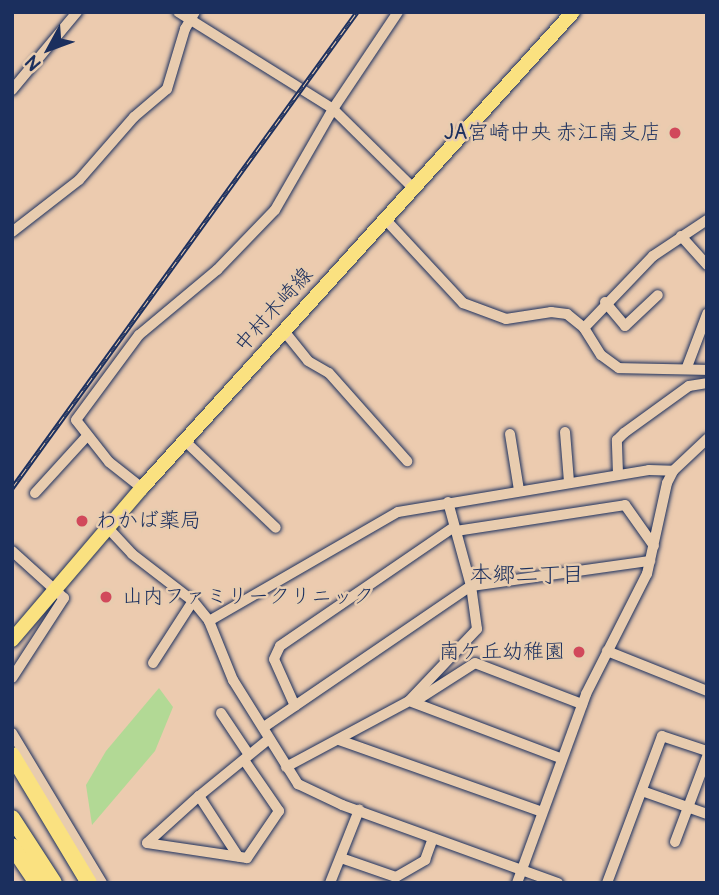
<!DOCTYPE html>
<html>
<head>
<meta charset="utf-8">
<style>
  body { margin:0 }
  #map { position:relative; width:719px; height:895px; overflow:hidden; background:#eccbaf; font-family:Pangolin,"Klee One",sans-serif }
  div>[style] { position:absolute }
  .green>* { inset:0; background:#b2d995 }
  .roads { filter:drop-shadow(0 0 2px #1b2f5e) drop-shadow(0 0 2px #1b2f5e) }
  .minor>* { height:10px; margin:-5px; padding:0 5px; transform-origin:5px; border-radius:5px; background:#e8ccaf }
  .major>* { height:14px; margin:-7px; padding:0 7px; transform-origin:7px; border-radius:7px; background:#fae180 }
  .highway>* { height:16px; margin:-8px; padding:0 8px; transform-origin:8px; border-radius:8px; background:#fae180 }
  .rail>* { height:5px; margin-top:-2.5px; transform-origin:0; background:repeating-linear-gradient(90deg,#e8ccaf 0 8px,#1b2f5e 0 16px); box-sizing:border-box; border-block:2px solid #1b2f5e }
  .dots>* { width:19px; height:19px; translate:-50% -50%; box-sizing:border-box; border:4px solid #e8ccaf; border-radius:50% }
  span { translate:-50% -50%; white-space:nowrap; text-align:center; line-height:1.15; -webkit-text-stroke:5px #e8ccaf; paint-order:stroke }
  .poi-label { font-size:21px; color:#1b2f5e }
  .right { translate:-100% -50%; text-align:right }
  .left { translate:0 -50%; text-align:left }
  .street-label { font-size:21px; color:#1b2f5e }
  .neighbourhood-label { font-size:23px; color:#1b2f5e }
  .frame { position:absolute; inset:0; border:14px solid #1b2f5e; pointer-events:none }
  .north { position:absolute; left:14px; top:14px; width:70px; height:70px; -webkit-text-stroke:5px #e8ccaf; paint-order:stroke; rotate:229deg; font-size:19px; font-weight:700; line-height:28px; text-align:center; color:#1b2f5e }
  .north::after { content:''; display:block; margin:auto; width:24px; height:32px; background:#1b2f5e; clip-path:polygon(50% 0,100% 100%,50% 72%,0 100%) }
</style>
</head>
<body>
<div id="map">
  <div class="green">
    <i style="clip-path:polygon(159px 688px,173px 707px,155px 751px,92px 825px,86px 785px,106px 751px)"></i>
  </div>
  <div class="roads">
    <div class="minor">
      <i style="left:178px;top:12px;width:183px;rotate:32deg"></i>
      <i style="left:333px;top:109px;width:112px;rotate:44.6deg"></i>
      <i style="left:12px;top:90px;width:102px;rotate:-50.2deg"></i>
      <i style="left:385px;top:219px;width:115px;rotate:47.1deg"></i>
      <i style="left:463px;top:303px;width:46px;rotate:20.4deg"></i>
      <i style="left:506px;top:319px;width:46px;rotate:-8.8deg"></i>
      <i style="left:551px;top:312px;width:16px;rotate:7deg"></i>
      <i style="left:567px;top:314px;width:22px;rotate:39deg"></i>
      <i style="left:584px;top:328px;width:32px;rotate:58deg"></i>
      <i style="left:601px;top:355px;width:22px;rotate:36deg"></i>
      <i style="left:619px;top:368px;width:88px;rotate:1.3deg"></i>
      <i style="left:12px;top:232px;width:85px;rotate:-37.8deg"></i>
      <i style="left:79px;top:180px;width:84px;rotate:-48.9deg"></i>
      <i style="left:134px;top:117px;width:43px;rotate:-40.3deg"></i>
      <i style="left:167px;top:89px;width:63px;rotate:-73.3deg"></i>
      <i style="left:185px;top:29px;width:20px;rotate:-60deg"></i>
      <i style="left:681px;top:236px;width:39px;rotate:48deg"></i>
      <i style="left:605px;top:302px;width:31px;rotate:50deg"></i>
      <i style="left:625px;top:326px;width:45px;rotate:-43.2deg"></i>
      <i style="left:584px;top:328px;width:100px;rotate:-46.2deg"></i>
      <i style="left:653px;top:256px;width:65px;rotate:-33.7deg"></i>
      <i style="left:284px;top:331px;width:38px;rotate:51deg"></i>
      <i style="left:308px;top:361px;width:24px;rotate:30deg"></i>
      <i style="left:329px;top:373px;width:118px;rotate:48.4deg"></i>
      <i style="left:687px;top:367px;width:57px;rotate:-69.3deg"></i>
      <i style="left:565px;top:432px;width:50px;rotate:85.4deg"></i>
      <i style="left:510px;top:434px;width:57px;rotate:80.9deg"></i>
      <i style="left:186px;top:442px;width:124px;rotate:43.7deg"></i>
      <i style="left:618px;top:474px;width:34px;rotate:-92deg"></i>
      <i style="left:617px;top:440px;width:10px;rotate:-45deg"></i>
      <i style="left:624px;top:433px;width:80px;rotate:-35.9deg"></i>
      <i style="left:689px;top:386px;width:18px;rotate:-9deg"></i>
      <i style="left:142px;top:488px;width:42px;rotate:-141.8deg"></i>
      <i style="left:109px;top:462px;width:53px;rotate:-128.2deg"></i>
      <i style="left:76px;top:420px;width:106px;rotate:-53.5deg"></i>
      <i style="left:139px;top:335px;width:102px;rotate:-39.8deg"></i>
      <i style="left:217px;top:270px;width:83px;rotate:-46deg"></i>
      <i style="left:275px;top:210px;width:116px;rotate:-60.1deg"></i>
      <i style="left:333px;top:109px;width:117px;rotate:-56.2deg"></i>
      <i style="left:35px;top:493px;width:77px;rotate:-47.6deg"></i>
      <i style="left:108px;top:528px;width:35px;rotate:47deg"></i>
      <i style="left:132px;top:554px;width:77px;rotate:37.6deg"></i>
      <i style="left:193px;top:601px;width:26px;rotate:51deg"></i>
      <i style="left:209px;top:621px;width:64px;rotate:67.9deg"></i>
      <i style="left:233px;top:680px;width:123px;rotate:58deg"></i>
      <i style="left:298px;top:784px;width:49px;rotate:25.5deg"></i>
      <i style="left:342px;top:805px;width:230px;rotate:19.9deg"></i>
      <i style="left:456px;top:531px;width:171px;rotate:-8.7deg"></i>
      <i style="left:625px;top:505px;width:50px;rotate:54.7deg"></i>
      <i style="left:12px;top:551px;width:70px;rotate:42.1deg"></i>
      <i style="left:64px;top:598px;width:95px;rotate:123deg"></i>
      <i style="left:209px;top:621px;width:218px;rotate:-30deg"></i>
      <i style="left:398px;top:512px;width:254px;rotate:-9.5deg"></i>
      <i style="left:649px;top:470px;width:24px;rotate:2deg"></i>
      <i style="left:607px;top:651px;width:108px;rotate:21.8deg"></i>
      <i style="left:153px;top:663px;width:74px;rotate:-57.2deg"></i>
      <i style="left:412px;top:702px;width:158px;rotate:20.7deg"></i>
      <i style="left:414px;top:702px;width:72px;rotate:-32.6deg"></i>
      <i style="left:475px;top:663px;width:115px;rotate:21deg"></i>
      <i style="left:295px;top:706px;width:51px;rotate:-114.1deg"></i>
      <i style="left:274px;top:659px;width:14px;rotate:-65deg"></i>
      <i style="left:280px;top:646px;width:211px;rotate:-34.4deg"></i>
      <i style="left:221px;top:713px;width:50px;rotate:56.3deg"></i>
      <i style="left:264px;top:727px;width:250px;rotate:-34.3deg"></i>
      <i style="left:471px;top:586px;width:181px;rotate:-8deg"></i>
      <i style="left:12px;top:733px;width:175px;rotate:59deg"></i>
      <i style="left:339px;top:740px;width:215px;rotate:19.5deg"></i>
      <i style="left:244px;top:760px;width:62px;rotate:55.5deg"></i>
      <i style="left:279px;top:811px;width:57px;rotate:124.2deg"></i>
      <i style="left:247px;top:858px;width:101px;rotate:-171.5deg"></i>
      <i style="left:147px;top:843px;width:70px;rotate:-42.1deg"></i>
      <i style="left:199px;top:796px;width:90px;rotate:-39.2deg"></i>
      <i style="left:286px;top:767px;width:140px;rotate:-28.2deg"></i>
      <i style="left:409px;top:701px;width:99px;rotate:-46.6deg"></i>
      <i style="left:477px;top:629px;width:43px;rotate:-97.9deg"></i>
      <i style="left:471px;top:586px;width:87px;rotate:-105.3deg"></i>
      <i style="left:642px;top:791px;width:69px;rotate:19.5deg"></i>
      <i style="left:199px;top:796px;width:72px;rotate:57deg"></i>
      <i style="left:675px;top:842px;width:91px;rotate:-69.4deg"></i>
      <i style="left:341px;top:858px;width:58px;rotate:19.1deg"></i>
      <i style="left:396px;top:877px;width:34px;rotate:-30deg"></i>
      <i style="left:425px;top:860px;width:23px;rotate:-70deg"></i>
      <i style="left:330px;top:883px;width:79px;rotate:-68.3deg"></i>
      <i style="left:517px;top:883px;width:201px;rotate:-69.9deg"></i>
      <i style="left:586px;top:694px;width:135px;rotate:-63.1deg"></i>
      <i style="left:647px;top:574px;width:93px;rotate:-77.6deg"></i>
      <i style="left:667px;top:483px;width:13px;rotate:-63deg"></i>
      <i style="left:673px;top:471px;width:47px;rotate:-43.3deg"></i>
      <i style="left:607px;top:883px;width:157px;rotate:-69.5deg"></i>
      <i style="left:662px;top:736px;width:47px;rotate:18.4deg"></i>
    </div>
    <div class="major">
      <i style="left:12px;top:640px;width:200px;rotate:-49.5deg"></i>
      <i style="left:142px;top:488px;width:642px;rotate:-47.84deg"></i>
    </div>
    <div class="highway">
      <i style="left:12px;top:755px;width:149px;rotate:59deg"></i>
      <i style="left:12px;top:818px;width:77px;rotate:57.1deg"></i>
      <i style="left:12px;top:846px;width:45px;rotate:56deg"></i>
    </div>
  </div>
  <div class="rail">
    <i style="left:12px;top:488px;width:588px;rotate:-54.07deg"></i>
  </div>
  <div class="dots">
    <i style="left:675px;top:133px;background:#d1495b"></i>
    <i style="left:82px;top:521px;background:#d1495b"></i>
    <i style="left:106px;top:597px;background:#d1495b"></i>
    <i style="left:579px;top:652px;background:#d1495b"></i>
  </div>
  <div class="poi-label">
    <span class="right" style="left:661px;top:133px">JA宮崎中央 赤江南支店</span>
    <span class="left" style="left:96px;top:521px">わかば薬局</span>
    <span class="left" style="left:122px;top:597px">山内ファミリークリニック</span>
    <span class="right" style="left:565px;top:652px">南ケ丘幼稚園</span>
  </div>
  <div class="street-label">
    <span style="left:274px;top:310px;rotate:-48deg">中村木崎線</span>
  </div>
  <div class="neighbourhood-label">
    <span style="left:527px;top:575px">本郷二丁目</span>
  </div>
  <div class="frame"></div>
  <div class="north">N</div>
</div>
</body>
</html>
